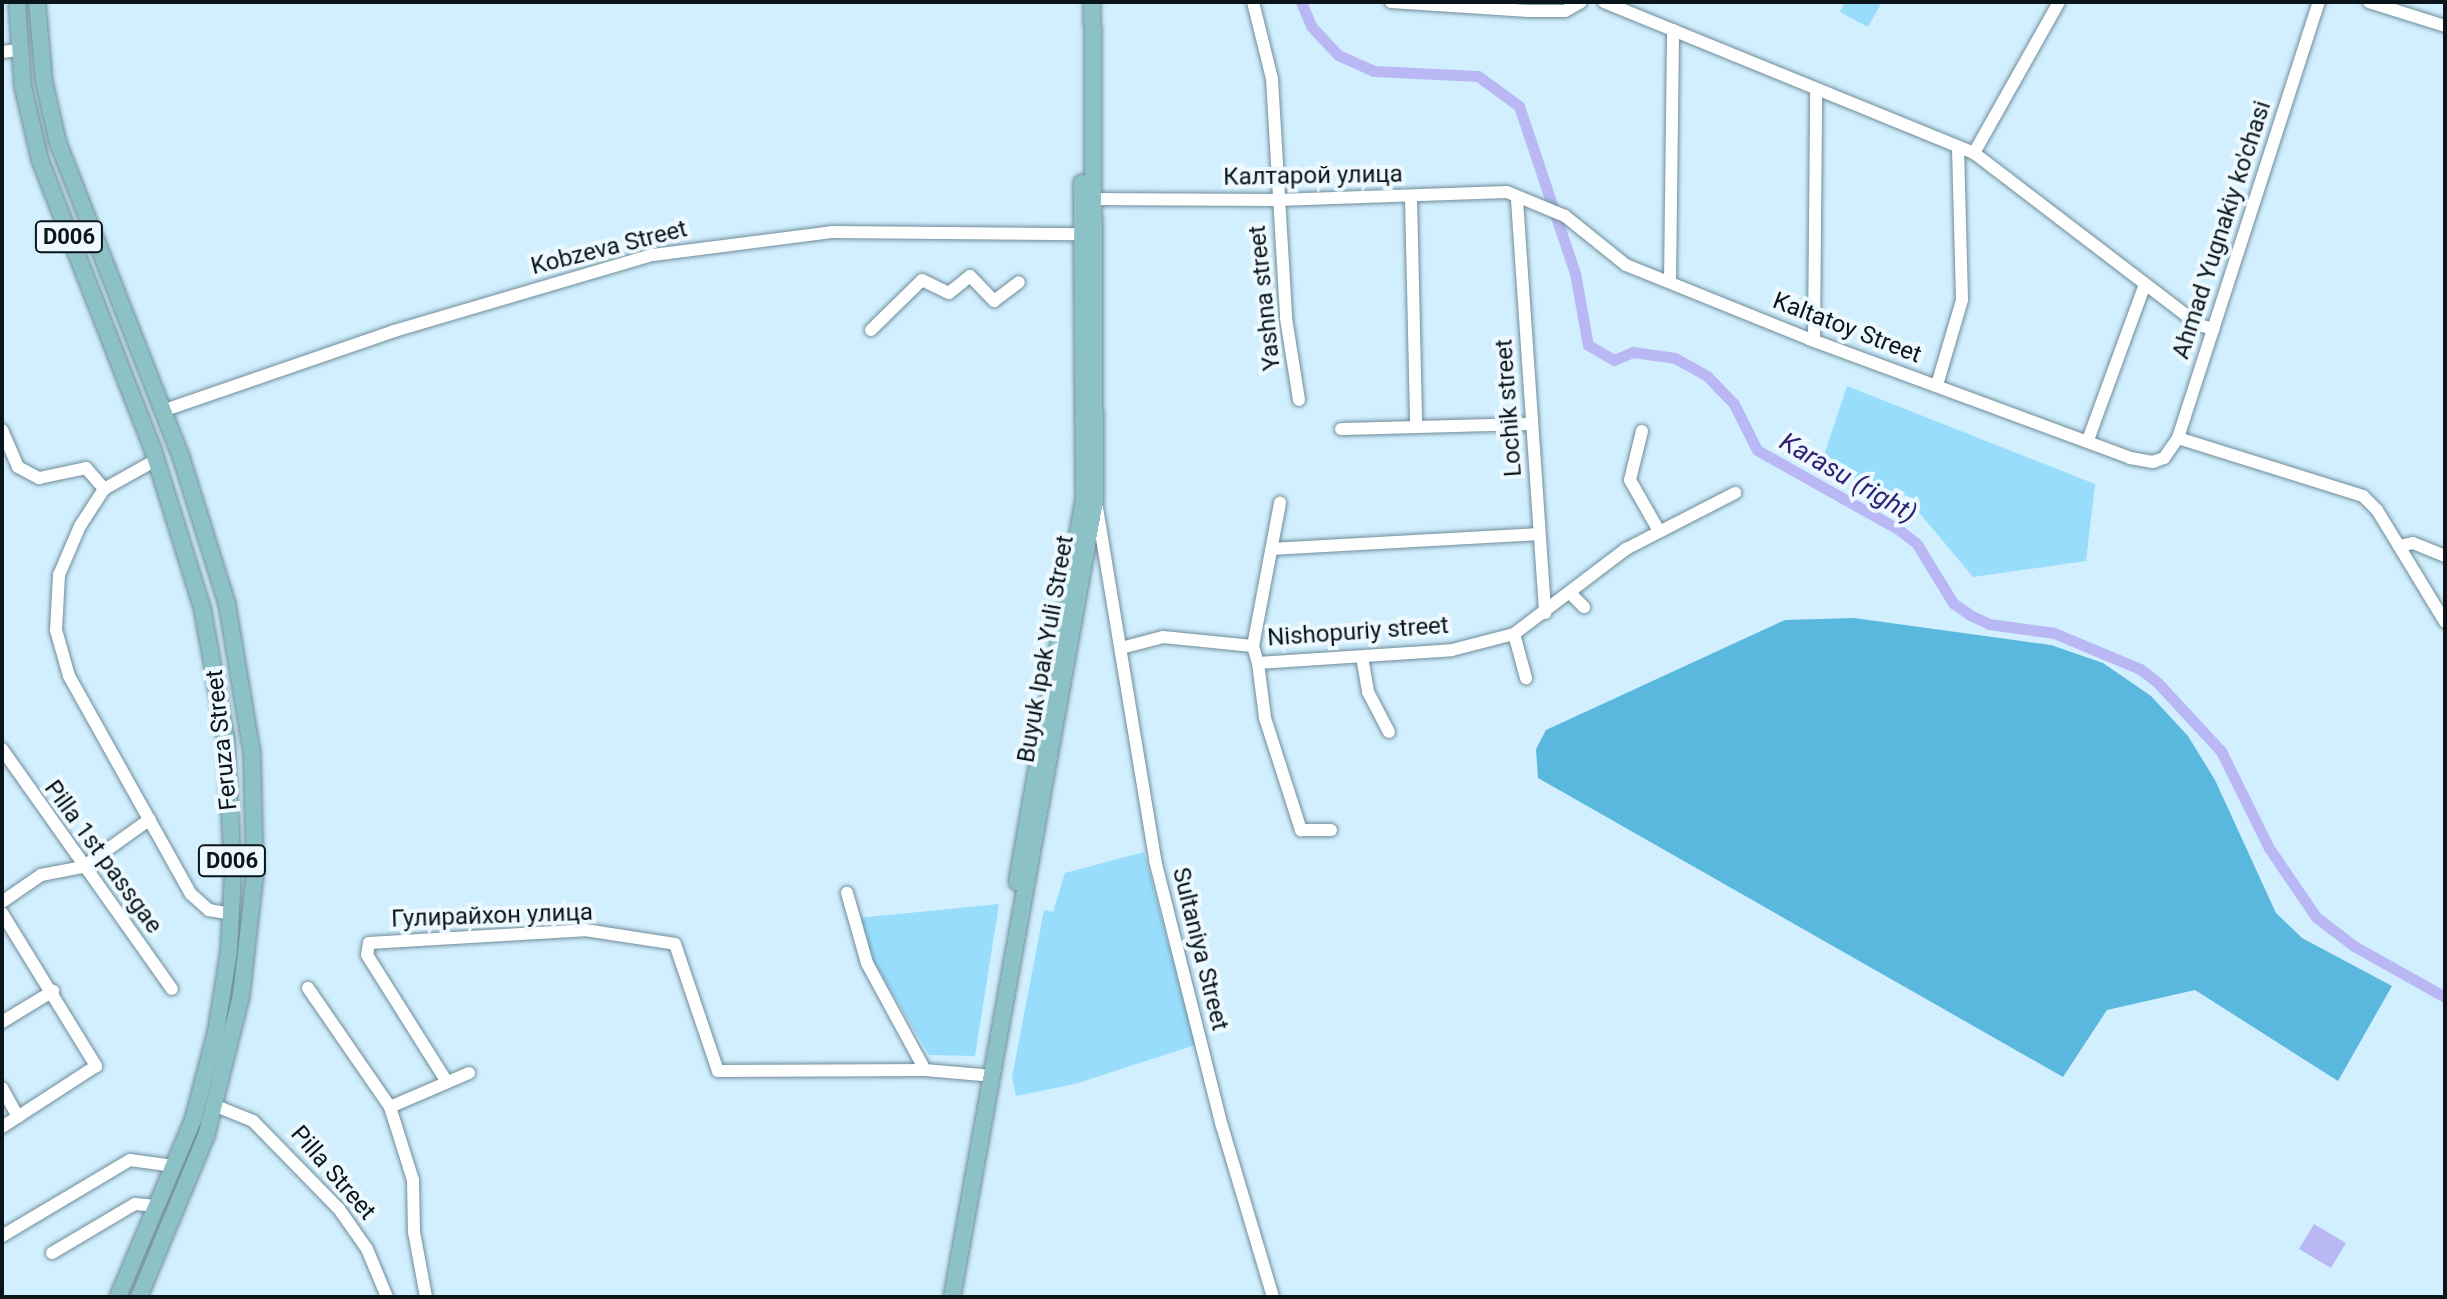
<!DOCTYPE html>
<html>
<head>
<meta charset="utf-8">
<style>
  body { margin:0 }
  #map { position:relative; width:2447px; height:1299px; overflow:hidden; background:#d1effe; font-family:Roboto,sans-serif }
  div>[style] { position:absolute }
  .green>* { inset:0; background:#99ddfc }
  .forest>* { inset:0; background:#5ab8df }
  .water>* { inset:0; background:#b9b8f4 }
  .canal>* { height:11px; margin:-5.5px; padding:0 5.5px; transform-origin:5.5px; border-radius:5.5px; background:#b9b8f4 }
  .roads { filter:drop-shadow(0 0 2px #708c99) drop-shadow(0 0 2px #708c99) }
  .minor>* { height:12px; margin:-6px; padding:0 6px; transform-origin:6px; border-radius:6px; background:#fff }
  .major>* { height:16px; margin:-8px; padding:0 8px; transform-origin:8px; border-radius:8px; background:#8cc2c5 }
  span { translate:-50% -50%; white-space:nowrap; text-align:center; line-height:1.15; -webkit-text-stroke:8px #edf9ff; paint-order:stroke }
  .shield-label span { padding:2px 6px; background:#edf9ff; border:2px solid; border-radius:6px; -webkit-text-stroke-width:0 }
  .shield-label { font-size:22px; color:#0a151a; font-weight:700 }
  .street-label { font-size:24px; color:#0a151a }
  .water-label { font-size:26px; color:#312175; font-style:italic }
  .frame { position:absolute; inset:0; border:4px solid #0a151a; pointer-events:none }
</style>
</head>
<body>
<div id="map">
  <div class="green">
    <i style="clip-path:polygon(1845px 2px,1882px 2px,1868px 27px,1840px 12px)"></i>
    <i style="clip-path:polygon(1847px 386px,2095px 484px,2086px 561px,1973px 577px,1912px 504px,1916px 499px,1820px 467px)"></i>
    <i style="clip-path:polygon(1144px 852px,1195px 1045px,1075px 1084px,1016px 1096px,1012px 1077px,1044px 910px,1053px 912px,1065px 873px)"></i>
    <i style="clip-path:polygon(999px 904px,975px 1056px,929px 1055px,869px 953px,858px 918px)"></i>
  </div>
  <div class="forest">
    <i style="clip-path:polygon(1854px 618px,2051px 645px,2103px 663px,2151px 696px,2188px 736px,2215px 780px,2276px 913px,2302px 938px,2392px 986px,2338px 1081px,2195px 990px,2107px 1010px,2063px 1077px,1538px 778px,1536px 749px,1546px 730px,1785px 620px)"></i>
  </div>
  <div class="water">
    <i style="clip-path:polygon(2314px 1224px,2346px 1243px,2331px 1268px,2299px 1249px)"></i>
  </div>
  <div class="canal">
    <i style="left:1301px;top:2px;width:26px;rotate:67deg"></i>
    <i style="left:1311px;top:26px;width:40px;rotate:47deg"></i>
    <i style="left:1338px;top:55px;width:39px;rotate:24deg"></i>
    <i style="left:1374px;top:71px;width:104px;rotate:2.8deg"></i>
    <i style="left:1478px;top:76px;width:51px;rotate:36.2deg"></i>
    <i style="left:1519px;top:106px;width:176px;rotate:71.5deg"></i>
    <i style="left:1575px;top:273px;width:73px;rotate:79.8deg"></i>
    <i style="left:1588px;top:345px;width:30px;rotate:30deg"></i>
    <i style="left:1614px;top:360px;width:21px;rotate:-23deg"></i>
    <i style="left:1633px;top:352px;width:42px;rotate:8.1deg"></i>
    <i style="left:1675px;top:358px;width:37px;rotate:29deg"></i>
    <i style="left:1707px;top:376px;width:39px;rotate:46deg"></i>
    <i style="left:1734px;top:404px;width:51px;rotate:63.4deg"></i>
    <i style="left:1757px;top:450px;width:162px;rotate:29.3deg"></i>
    <i style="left:1898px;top:529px;width:24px;rotate:38deg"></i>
    <i style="left:1917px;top:544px;width:69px;rotate:58.6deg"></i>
    <i style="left:1953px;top:603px;width:21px;rotate:35deg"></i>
    <i style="left:1970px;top:615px;width:21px;rotate:25deg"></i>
    <i style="left:1989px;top:624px;width:66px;rotate:7.9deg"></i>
    <i style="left:2054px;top:633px;width:93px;rotate:22.7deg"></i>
    <i style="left:2140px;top:669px;width:21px;rotate:37deg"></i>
    <i style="left:2157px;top:682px;width:94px;rotate:47.2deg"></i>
    <i style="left:2221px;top:751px;width:108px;rotate:63.7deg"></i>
    <i style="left:2269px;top:848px;width:83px;rotate:55.7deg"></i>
    <i style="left:2316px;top:917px;width:48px;rotate:37.3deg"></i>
    <i style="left:2354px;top:946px;width:104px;rotate:29.3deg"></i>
  </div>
  <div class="roads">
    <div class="minor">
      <i style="left:1253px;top:2px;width:79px;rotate:76.1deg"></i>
      <i style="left:1272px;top:79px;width:239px;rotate:86.6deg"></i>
      <i style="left:1286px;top:318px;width:83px;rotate:81deg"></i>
      <i style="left:1391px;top:2px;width:138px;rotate:3.7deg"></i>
      <i style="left:1529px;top:11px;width:36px"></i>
      <i style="left:1565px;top:11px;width:18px;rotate:-29deg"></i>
      <i style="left:1604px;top:2px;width:400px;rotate:22.2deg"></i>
      <i style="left:1974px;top:153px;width:283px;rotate:37.4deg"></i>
      <i style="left:2199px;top:325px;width:15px;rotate:16deg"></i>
      <i style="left:2369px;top:2px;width:80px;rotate:17.5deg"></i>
      <i style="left:2px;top:52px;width:16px;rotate:-7deg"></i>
      <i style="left:1974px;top:153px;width:173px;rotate:-60.6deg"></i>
      <i style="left:1411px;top:198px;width:229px;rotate:88.7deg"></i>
      <i style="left:1086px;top:199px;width:191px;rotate:0.3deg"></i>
      <i style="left:1277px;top:200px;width:230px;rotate:-2deg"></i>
      <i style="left:1507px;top:192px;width:63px;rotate:22.5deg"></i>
      <i style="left:1565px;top:216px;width:78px;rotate:38.8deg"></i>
      <i style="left:1626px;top:265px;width:197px;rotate:22deg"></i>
      <i style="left:1809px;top:339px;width:342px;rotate:20.3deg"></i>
      <i style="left:2130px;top:458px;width:23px;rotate:10deg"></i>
      <i style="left:2153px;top:462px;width:12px;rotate:-20deg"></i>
      <i style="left:2164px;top:458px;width:24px;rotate:-55deg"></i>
      <i style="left:2178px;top:438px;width:458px;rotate:-72.1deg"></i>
      <i style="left:1517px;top:200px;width:414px;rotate:86.1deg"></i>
      <i style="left:1670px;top:282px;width:252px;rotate:-89.3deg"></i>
      <i style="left:871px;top:330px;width:71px;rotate:-44.4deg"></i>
      <i style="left:922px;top:280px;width:30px;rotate:26deg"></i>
      <i style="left:949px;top:293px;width:27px;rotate:-39deg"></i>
      <i style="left:970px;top:276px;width:35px;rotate:46deg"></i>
      <i style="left:994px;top:301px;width:31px;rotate:-37deg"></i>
      <i style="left:1814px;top:341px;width:252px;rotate:-89.5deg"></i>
      <i style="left:1937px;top:385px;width:89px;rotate:-73.6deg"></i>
      <i style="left:1962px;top:300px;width:153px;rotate:-91.5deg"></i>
      <i style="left:165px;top:410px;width:242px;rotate:-19deg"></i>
      <i style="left:394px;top:331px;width:270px;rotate:-16.4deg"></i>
      <i style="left:653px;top:255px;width:180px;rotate:-7.3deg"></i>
      <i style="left:832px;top:232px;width:250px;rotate:0.5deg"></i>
      <i style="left:1341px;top:429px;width:190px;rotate:-1.5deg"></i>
      <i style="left:2px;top:430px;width:40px;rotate:66.6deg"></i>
      <i style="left:18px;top:467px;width:24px;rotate:28deg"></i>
      <i style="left:39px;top:478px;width:48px;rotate:-12deg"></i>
      <i style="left:86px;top:468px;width:28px;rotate:49deg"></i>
      <i style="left:1642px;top:431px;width:50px;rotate:103.8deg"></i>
      <i style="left:1630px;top:480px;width:59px;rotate:60.4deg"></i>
      <i style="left:2178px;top:438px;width:194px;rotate:17.4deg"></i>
      <i style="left:2363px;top:496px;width:20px;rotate:45deg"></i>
      <i style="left:2377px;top:510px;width:131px;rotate:58.7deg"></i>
      <i style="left:2088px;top:440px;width:166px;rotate:-69.9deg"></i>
      <i style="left:156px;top:460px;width:60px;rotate:150.9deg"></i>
      <i style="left:104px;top:489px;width:44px;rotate:123deg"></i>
      <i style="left:80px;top:526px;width:53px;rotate:113.2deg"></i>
      <i style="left:59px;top:575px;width:55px;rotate:93.1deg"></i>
      <i style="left:56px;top:630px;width:48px;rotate:74.2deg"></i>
      <i style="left:69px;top:676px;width:250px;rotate:60.8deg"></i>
      <i style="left:191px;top:894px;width:24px;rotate:42deg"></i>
      <i style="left:209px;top:910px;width:22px;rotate:10deg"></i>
      <i style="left:1097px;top:508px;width:357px;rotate:80.6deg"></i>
      <i style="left:1155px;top:860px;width:274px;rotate:75.9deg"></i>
      <i style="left:1222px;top:1126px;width:178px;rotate:73.4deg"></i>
      <i style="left:2399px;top:546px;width:14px;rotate:-12deg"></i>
      <i style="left:2413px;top:543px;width:35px;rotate:22deg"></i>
      <i style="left:1272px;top:549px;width:267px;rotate:-3.2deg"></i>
      <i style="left:1570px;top:593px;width:20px;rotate:45deg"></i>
      <i style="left:1514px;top:634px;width:46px;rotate:74.7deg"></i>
      <i style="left:1253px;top:646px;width:146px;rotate:-79.3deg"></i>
      <i style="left:1121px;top:648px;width:43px;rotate:-14.7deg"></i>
      <i style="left:1163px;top:637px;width:90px;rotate:5.7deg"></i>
      <i style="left:1253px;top:646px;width:18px;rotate:74deg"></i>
      <i style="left:1258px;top:663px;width:194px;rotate:-3.8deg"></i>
      <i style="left:1452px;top:650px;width:64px;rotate:-14.5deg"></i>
      <i style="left:1514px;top:634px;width:141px;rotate:-37.2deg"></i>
      <i style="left:1626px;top:549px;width:123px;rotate:-27.2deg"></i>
      <i style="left:1362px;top:657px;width:36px;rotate:80deg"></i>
      <i style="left:1368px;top:692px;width:45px;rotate:62.3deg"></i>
      <i style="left:1258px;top:663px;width:55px;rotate:82.7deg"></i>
      <i style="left:1265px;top:718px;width:118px;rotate:72.2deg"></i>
      <i style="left:1301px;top:830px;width:30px"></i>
      <i style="left:2px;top:749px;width:294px;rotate:54.7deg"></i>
      <i style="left:2px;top:902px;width:47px;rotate:-34.7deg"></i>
      <i style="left:41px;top:875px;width:43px;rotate:-10.8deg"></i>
      <i style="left:83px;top:867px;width:82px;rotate:-35.6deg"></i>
      <i style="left:2px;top:913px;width:180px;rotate:58.4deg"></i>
      <i style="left:96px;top:1066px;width:112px;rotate:147deg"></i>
      <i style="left:308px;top:988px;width:145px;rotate:55.4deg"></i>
      <i style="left:390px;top:1107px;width:77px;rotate:72.5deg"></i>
      <i style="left:413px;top:1180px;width:52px;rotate:88.9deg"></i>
      <i style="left:414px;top:1232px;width:66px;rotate:79.5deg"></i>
      <i style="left:2px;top:1022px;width:60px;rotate:-31.3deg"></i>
      <i style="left:925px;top:1070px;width:57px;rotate:5deg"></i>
      <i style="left:447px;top:1082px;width:150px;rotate:-122.2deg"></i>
      <i style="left:367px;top:955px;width:12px;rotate:-81deg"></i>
      <i style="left:369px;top:943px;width:216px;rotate:-3.4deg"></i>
      <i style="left:585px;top:930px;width:91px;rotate:8.8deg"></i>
      <i style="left:675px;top:944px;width:134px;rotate:71.3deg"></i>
      <i style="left:718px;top:1071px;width:207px;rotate:-0.3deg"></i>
      <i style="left:925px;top:1070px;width:122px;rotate:-118.5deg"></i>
      <i style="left:867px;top:963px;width:73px;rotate:-105.9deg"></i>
      <i style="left:2px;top:1088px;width:33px;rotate:61deg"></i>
      <i style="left:216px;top:1106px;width:40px;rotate:22deg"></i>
      <i style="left:253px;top:1121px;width:123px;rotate:45.7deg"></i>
      <i style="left:339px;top:1209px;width:49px;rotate:55deg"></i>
      <i style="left:367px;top:1249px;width:52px;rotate:67.4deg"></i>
      <i style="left:390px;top:1107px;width:86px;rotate:-23.3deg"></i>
      <i style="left:2px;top:1236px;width:149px;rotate:-30.7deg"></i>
      <i style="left:130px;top:1160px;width:44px;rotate:7.8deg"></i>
      <i style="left:52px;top:1253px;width:96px;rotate:-30.6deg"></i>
      <i style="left:135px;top:1204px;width:22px;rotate:5deg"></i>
    </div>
    <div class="major">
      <i style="left:17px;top:2px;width:85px;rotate:86deg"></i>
      <i style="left:23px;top:87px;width:75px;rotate:76.9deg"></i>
      <i style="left:40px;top:160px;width:311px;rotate:68.7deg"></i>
      <i style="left:153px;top:450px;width:164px;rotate:72.7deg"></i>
      <i style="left:202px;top:607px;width:134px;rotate:79.7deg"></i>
      <i style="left:226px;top:739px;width:133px;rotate:87deg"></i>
      <i style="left:233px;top:872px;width:79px;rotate:92.9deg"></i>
      <i style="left:229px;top:951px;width:82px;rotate:99.1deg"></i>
      <i style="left:216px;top:1032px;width:91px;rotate:104.6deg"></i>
      <i style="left:193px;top:1120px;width:192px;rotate:113deg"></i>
      <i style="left:37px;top:2px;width:80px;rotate:85deg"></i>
      <i style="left:44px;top:82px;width:63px;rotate:77.1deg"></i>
      <i style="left:58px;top:143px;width:337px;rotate:68.6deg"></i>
      <i style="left:181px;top:457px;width:154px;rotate:72.6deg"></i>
      <i style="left:227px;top:604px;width:152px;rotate:80.5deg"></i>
      <i style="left:252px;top:754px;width:119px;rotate:88.6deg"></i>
      <i style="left:255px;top:873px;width:124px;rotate:96.5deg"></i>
      <i style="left:241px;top:996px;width:144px;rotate:104deg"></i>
      <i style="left:206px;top:1136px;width:174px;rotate:112.6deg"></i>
      <i style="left:1017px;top:882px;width:389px;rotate:-80.1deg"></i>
      <i style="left:1084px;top:499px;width:316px;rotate:-90.4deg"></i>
      <i style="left:952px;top:1297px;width:809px;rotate:-79.82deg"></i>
      <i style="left:1095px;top:501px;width:499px;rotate:-90.3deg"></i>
    </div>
  </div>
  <div class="shield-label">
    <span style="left:69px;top:237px">D006</span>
    <span style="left:232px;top:861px">D006</span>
  </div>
  <div class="street-label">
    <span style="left:1313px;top:176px;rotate:-1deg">Калтарой улица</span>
    <span style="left:2222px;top:230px;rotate:-72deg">Ahmad Yugnakiy ko'chasi</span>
    <span style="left:609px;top:248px;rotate:-14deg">Kobzeva Street</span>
    <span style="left:1265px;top:298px;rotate:-96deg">Yashna street</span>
    <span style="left:1847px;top:328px;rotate:21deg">Kaltatoy Street</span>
    <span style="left:1509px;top:408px;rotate:-94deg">Lochik street</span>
    <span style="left:1358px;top:632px;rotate:-4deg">Nishopuriy street</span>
    <span style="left:1046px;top:649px;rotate:-80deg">Buyuk Ipak Yuli Street</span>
    <span style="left:222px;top:740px;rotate:-96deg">Feruza Street</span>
    <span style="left:103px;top:857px;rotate:54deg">Pilla 1st passgae</span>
    <span style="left:492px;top:916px;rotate:-2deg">Гулирайхон улица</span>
    <span style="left:1200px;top:949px;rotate:76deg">Sultаniya Street</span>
    <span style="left:333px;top:1173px;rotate:49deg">Pilla Street</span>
  </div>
  <div class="water-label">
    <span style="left:1848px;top:478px;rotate:30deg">Karasu (right)</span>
  </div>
  <div class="frame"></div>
</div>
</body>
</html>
